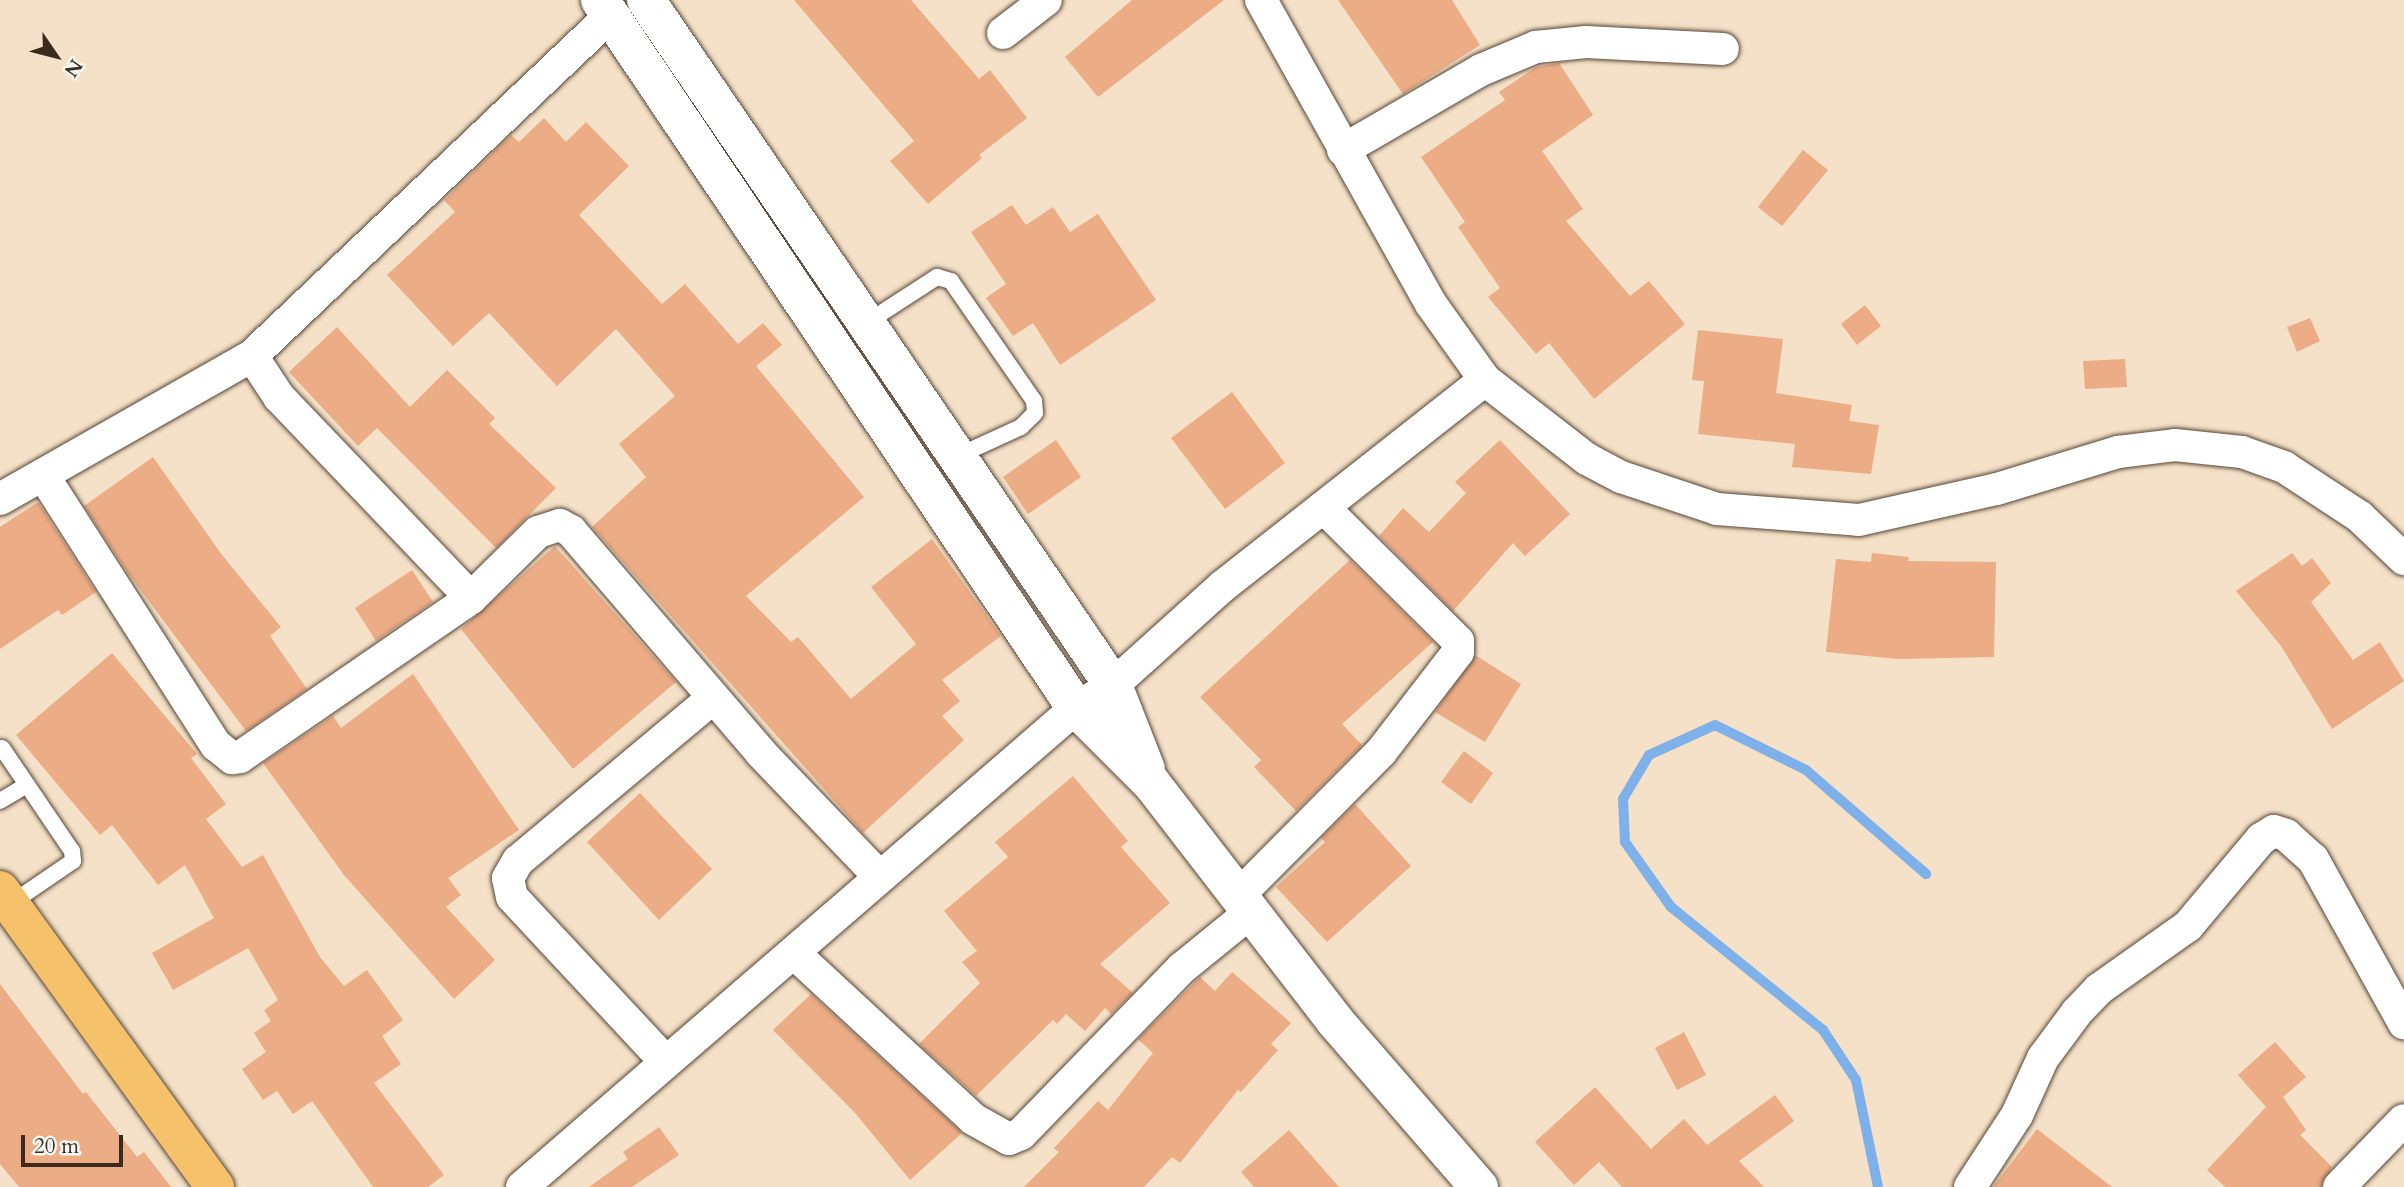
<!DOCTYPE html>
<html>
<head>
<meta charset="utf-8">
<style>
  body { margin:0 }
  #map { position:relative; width:2404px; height:1187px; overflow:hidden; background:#f4e1c7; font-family:Cardo,serif }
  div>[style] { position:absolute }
  .stream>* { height:10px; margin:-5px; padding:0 5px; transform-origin:5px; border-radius:5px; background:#7eb0ea }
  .building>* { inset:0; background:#ecac86 }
  .roads { filter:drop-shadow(0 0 2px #574537) drop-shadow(0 0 2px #574537) }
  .service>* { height:16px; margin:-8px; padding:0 8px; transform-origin:8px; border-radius:8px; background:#fff }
  .minor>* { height:32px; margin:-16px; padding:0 16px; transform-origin:16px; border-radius:16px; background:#fff }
  .tertiary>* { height:38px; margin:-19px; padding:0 19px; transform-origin:19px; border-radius:19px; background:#fff }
  .trunk>* { height:38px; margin:-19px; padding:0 19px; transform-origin:19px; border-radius:19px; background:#f5c16b }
  span { translate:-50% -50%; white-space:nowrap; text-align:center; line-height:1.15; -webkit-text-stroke:6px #f6f6f2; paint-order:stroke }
  .north { position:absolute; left:21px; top:21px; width:70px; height:70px; -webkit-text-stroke:5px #f6f6f2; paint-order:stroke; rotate:125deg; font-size:19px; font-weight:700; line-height:28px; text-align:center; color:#3b2a1e }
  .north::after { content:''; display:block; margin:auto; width:24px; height:32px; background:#3b2a1e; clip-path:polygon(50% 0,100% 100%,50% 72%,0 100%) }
  .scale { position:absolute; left:21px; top:1135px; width:102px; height:32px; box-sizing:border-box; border:4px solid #3b2a1e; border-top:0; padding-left:9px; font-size:21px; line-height:24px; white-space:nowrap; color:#3b2a1e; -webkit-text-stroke:5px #f6f6f2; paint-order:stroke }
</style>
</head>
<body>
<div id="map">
  <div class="stream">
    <i style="left:1878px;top:1187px;width:109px;rotate:-101.6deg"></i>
    <i style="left:1856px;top:1080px;width:60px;rotate:-123.4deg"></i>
    <i style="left:1823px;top:1030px;width:196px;rotate:-141deg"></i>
    <i style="left:1671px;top:907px;width:80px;rotate:-125.3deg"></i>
    <i style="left:1625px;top:842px;width:43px;rotate:-92.7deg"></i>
    <i style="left:1623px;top:799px;width:51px;rotate:-59.4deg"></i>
    <i style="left:1649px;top:755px;width:72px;rotate:-24.4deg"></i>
    <i style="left:1715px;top:725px;width:102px;rotate:26.3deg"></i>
    <i style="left:1806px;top:770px;width:159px;rotate:40.9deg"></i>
  </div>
  <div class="building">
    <i style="clip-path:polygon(794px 0,911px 0,979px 79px,990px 70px,1027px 118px,979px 155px,982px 158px,928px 204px,890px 161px,914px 141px)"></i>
    <i style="clip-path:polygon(1132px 0,1224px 0,1098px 97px,1065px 57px)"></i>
    <i style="clip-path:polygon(1338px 0,1452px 0,1480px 45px,1403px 94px)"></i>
    <i style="clip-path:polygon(1559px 63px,1593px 115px,1542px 151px,1583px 209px,1566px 221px,1630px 296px,1649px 281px,1685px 324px,1594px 399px,1549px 343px,1536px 354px,1488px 297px,1500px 288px,1458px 227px,1465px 222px,1421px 157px,1505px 100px,1499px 92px,1536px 67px)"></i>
    <i style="clip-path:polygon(544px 118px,566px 142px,586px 122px,629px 166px,579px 215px,662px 304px,685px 284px,738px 344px,763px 323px,782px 345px,756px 366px,864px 497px,746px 596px,791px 642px,798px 637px,851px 699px,916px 644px,871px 587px,932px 539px,1001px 636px,942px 680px,960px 701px,942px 716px,964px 740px,863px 833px,592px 527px,646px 477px,619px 444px,675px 396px,616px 329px,557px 386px,489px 313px,453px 346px,387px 275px,455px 212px,444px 200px,511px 135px,519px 142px)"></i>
    <i style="clip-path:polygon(1803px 150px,1828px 170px,1782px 226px,1758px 207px)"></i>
    <i style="clip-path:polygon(1012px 205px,1026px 225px,1053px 207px,1070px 232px,1098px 214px,1156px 300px,1060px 365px,1033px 323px,1013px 336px,986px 298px,1006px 284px,971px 232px)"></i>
    <i style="clip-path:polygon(1865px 305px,1881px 326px,1857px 345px,1841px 324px)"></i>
    <i style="clip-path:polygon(2310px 318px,2320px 341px,2297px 352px,2287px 327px)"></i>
    <i style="clip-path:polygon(337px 327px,410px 407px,447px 370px,495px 418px,489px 424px,556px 488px,496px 548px,377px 428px,358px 446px,289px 372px)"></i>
    <i style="clip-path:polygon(1698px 330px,1783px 339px,1776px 393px,1852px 405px,1849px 421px,1879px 425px,1871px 474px,1792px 467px,1795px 444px,1698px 434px,1704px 381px,1692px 380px)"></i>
    <i style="clip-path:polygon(2125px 359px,2127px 387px,2085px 389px,2083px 361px)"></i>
    <i style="clip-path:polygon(1232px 392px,1285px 463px,1225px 509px,1171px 438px)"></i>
    <i style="clip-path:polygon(1056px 440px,1081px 477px,1028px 514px,1003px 477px)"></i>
    <i style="clip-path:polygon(1500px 440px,1570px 514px,1525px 556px,1513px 543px,1453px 611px,1379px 536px,1403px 508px,1429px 532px,1466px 493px,1455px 482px)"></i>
    <i style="clip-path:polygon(153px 457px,222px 555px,281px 627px,270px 636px,307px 689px,246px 731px,127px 572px,84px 506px)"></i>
    <i style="clip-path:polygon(38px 502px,96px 592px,62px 615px,58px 610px,0 649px,0 527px)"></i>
    <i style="clip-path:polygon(555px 546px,676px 682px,573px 769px,461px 629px)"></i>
    <i style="clip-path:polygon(1872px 553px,1909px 557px,1908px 561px,1996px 562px,1994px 657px,1898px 659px,1826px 652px,1836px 559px,1871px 562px)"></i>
    <i style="clip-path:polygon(2292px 553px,2302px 566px,2312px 558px,2331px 583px,2311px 602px,2353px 660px,2380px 642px,2404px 681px,2332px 729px,2281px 646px,2236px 591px)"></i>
    <i style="clip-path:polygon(1350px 560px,1433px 642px,1342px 724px,1362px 745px,1296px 811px,1254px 767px,1261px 760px,1200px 697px)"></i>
    <i style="clip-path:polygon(412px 570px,433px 602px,376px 641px,355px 608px)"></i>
    <i style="clip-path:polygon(112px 653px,197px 754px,191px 758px,226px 804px,206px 819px,242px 867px,263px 855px,320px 957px,344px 986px,367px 970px,403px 1020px,382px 1036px,401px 1064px,374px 1083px,444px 1175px,428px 1187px,373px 1187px,312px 1101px,293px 1114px,277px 1091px,263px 1100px,242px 1069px,266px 1052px,254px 1033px,271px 1021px,264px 1010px,278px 1000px,248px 948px,173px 990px,152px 953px,214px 918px,185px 865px,158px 885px,112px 825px,100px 835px,16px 735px)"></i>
    <i style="clip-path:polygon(1475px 655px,1521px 684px,1485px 742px,1435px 712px)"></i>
    <i style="clip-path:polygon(413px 674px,519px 830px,448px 878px,461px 895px,446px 907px,495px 960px,454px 999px,344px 875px,263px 763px,333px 716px,341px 728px)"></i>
    <i style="clip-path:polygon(1464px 751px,1493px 773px,1471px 804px,1441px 782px)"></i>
    <i style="clip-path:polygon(1073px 776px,1128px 841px,1121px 847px,1170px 903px,1100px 964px,1133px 993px,1111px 1014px,1105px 1008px,1085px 1031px,1066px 1014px,1057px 1024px,1053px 1020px,976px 1096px,919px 1044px,980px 983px,962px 962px,977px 951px,944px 911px,1008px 857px,995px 842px)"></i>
    <i style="clip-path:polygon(640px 793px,712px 869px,659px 920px,587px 842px)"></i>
    <i style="clip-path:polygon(1355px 804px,1411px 866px,1327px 942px,1276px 887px,1325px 842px,1321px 838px)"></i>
    <i style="clip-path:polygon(1232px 972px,1291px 1023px,1271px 1044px,1278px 1050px,1241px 1092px,1238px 1090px,1180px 1163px,1172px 1157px,1144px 1187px,1024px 1187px,1059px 1152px,1054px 1148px,1098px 1101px,1108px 1110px,1153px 1053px,1138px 1039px,1200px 977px,1215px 991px)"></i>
    <i style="clip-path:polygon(0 984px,83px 1094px,86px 1092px,137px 1157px,144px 1152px,171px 1187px,19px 1187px,0 1164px)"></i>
    <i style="clip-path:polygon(811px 994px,962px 1133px,910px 1180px,856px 1114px,773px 1030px)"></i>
    <i style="clip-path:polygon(1684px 1032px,1706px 1075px,1677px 1090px,1655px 1048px)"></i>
    <i style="clip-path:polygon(2275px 1042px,2306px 1077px,2283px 1097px,2306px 1130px,2300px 1135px,2332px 1167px,2321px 1187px,2225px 1187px,2207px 1170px,2266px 1107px,2238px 1075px)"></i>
    <i style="clip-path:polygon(1595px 1087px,1651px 1149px,1684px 1119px,1707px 1145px,1775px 1095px,1794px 1121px,1739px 1161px,1764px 1187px,1622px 1187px,1599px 1162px,1574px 1185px,1535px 1142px)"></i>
    <i style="clip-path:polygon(659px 1127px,679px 1155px,632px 1187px,589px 1187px,628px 1159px,623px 1152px)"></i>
    <i style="clip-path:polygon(2037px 1129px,2112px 1187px,1993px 1187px)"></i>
    <i style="clip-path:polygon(1289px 1130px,1339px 1187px,1254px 1187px,1241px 1172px)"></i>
  </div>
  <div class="roads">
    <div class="service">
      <i style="left:866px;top:323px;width:85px;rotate:-32.9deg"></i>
      <i style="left:937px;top:277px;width:15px;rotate:16deg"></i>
      <i style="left:951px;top:281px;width:146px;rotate:55.3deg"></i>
      <i style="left:1034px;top:401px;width:12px;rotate:85deg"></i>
      <i style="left:1035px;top:413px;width:20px;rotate:135deg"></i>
      <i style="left:1021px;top:427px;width:69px;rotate:155.3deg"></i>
      <i style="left:2px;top:748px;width:125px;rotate:55.8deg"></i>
      <i style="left:72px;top:851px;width:10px;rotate:84deg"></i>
      <i style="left:73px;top:861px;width:76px;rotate:145.7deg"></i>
      <i style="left:0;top:801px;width:31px;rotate:-31deg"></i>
    </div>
    <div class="minor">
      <i style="left:1261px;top:0;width:348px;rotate:60.8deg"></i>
      <i style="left:1431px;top:304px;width:93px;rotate:54.6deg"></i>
      <i style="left:1485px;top:380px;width:129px;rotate:37.8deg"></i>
      <i style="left:1587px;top:459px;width:38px;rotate:28deg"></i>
      <i style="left:1621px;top:477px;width:101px;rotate:18.4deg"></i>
      <i style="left:1717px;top:509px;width:142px;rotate:4.4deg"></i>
      <i style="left:1859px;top:520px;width:141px;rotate:-12.7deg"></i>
      <i style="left:1997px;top:489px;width:127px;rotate:-17deg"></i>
      <i style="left:2118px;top:452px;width:57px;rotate:-7deg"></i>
      <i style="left:2175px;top:445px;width:67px;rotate:6deg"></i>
      <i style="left:2242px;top:452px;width:45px;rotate:19.7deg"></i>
      <i style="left:2284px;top:467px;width:91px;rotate:33.3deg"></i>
      <i style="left:2360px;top:517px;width:61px;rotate:43.7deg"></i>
      <i style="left:610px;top:16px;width:494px;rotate:136.5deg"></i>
      <i style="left:252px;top:356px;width:49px;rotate:56.6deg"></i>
      <i style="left:279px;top:397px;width:278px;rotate:46.3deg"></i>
      <i style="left:471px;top:598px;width:94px;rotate:-44.6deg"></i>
      <i style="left:538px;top:532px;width:23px;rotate:-18deg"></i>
      <i style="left:560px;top:525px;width:13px;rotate:29deg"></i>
      <i style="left:571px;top:531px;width:292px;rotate:49.4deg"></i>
      <i style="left:761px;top:753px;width:170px;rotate:46.2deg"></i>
      <i style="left:1003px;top:33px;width:54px;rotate:-37.5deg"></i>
      <i style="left:1343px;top:150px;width:160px;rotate:-30.1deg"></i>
      <i style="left:1481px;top:70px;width:60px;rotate:-22.7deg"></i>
      <i style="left:1536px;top:47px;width:50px;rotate:-5.7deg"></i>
      <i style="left:1586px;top:42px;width:137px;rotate:2.9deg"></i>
      <i style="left:43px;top:475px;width:321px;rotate:57.4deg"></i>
      <i style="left:216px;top:745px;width:21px;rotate:39deg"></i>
      <i style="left:232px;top:758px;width:8px;rotate:-7deg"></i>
      <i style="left:240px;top:757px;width:280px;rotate:-34.5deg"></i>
      <i style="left:0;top:499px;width:290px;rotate:-29.6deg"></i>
      <i style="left:1238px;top:896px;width:203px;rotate:-45.2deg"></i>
      <i style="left:1381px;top:752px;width:126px;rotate:-52.4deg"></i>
      <i style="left:1458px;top:652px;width:11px;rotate:-90deg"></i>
      <i style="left:1458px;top:641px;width:190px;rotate:-135.2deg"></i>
      <i style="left:795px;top:954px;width:243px;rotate:42.8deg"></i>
      <i style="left:973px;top:1119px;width:41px;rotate:29.1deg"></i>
      <i style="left:1009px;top:1139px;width:13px;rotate:-23deg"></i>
      <i style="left:1021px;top:1134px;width:231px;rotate:-45.9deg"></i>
      <i style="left:1182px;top:968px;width:89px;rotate:-39.1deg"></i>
      <i style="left:665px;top:1061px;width:224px;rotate:-133deg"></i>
      <i style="left:512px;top:897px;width:19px;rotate:-102deg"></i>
      <i style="left:508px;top:878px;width:20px;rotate:-60deg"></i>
      <i style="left:518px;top:861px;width:254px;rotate:-39.9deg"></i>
      <i style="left:522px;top:1187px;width:732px;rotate:-40.85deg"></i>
      <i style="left:1076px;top:708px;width:44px;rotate:-31.9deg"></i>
      <i style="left:1113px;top:685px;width:148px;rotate:-42deg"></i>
      <i style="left:1223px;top:586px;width:333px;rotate:-38.2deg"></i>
      <i style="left:1970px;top:1187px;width:86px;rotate:-56.9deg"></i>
      <i style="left:2017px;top:1115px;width:63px;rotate:-65.5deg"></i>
      <i style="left:2043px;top:1058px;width:57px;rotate:-53.5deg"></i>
      <i style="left:2077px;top:1012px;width:32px;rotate:-46deg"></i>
      <i style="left:2099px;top:989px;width:109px;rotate:-35.3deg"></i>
      <i style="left:2188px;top:926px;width:114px;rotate:-50deg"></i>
      <i style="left:2261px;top:839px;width:15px;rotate:-32deg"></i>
      <i style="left:2274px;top:831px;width:13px;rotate:18deg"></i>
      <i style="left:2286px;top:835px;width:36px;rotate:42deg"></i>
      <i style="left:2313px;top:859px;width:188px;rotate:61deg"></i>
      <i style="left:2339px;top:1187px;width:93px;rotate:-45.9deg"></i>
    </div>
    <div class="tertiary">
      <i style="left:600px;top:0;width:853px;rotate:56.09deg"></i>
      <i style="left:1076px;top:708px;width:107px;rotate:45deg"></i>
      <i style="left:1152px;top:784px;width:299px;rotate:52.3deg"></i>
      <i style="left:1335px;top:1021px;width:220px;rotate:49.1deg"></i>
      <i style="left:646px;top:0;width:829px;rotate:55.72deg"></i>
      <i style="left:1113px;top:685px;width:90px;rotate:68.6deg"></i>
    </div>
    <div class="trunk">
      <i style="left:0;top:890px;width:367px;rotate:54.1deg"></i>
    </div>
  </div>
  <div class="north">N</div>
  <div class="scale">20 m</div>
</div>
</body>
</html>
